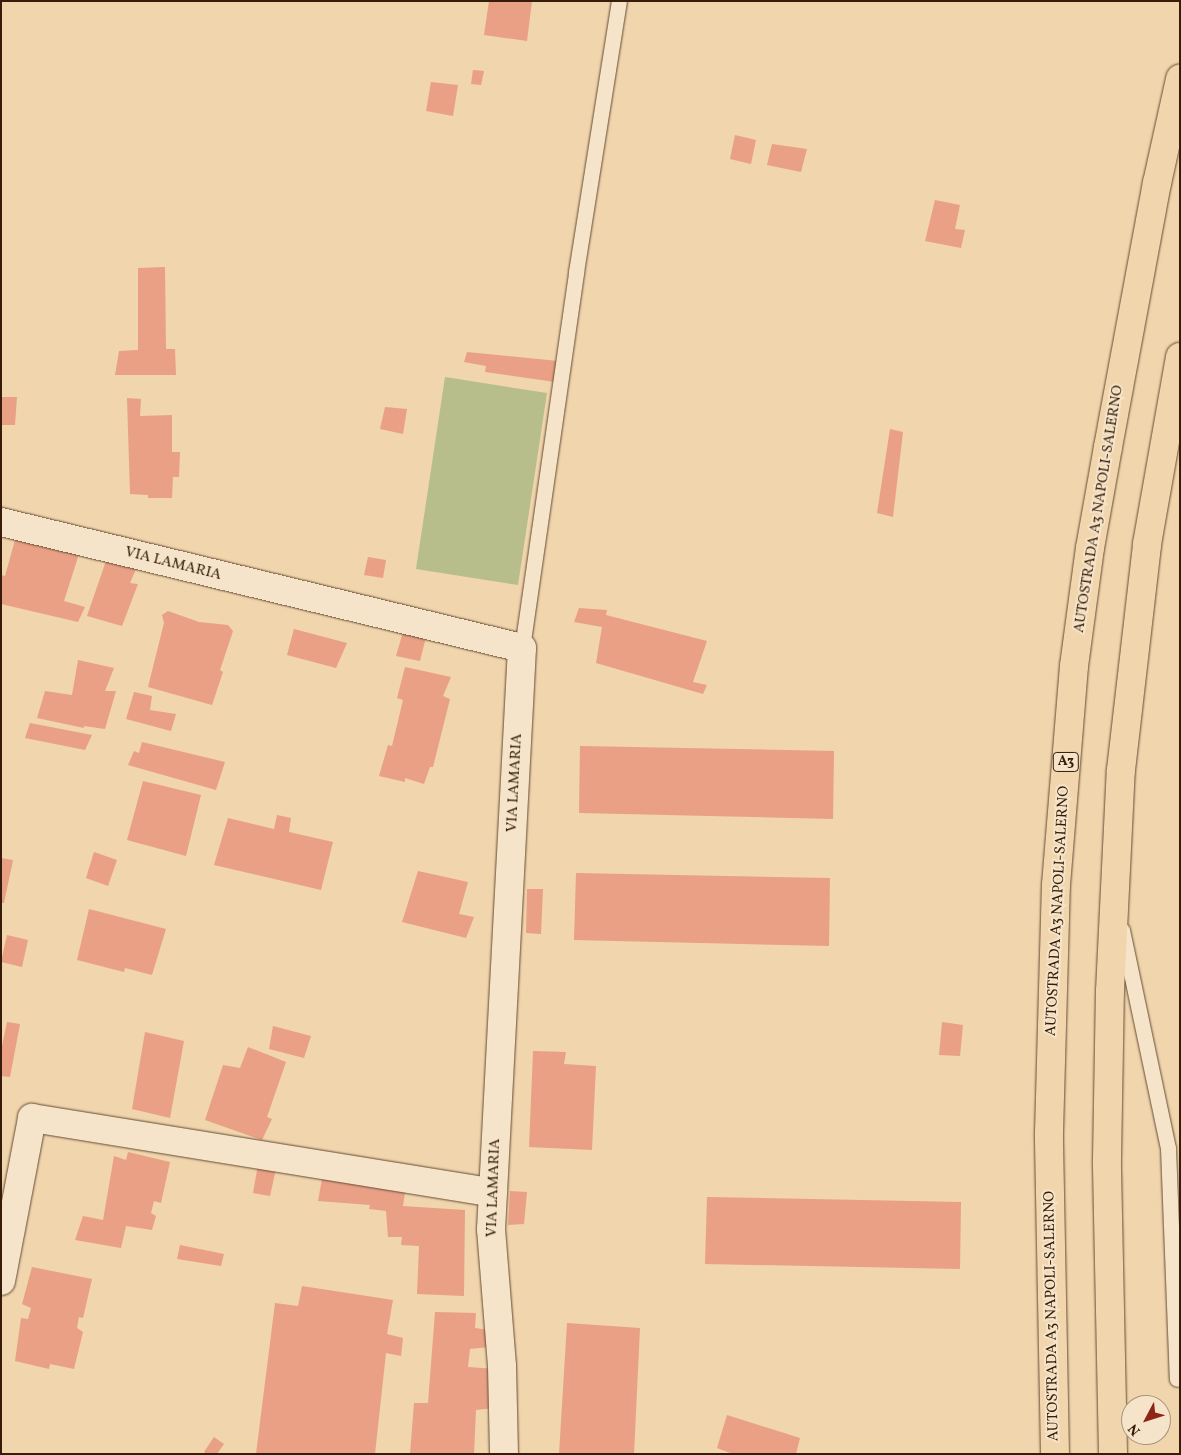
<!DOCTYPE html>
<html>
<head>
<meta charset="utf-8">
<style>
  body { margin:0 }
  #map { position:relative; width:1181px; height:1455px; overflow:hidden; background:#f0d5ad; font-family:Vollkorn,serif }
  div>[style] { position:absolute }
  .green>* { inset:0; background:#b7be8b }
  .building>* { inset:0; background:#e9a085 }
  .roads { filter:drop-shadow(0 0 1px #654b32) drop-shadow(0 0 1px #654b32) }
  .service>* { height:15px; margin:-7.5px; padding:0 7.5px; transform-origin:7.5px; border-radius:7.5px; background:#f5e4ca }
  .minor>* { height:28px; margin:-14px; padding:0 14px; transform-origin:14px; border-radius:14px; background:#f5e4ca }
  .motorway>* { height:28px; margin:-14px; padding:0 14px; transform-origin:14px; border-radius:14px; background:#f0d5ad }
  span { translate:-50% -50%; white-space:nowrap; text-align:center; line-height:1.15; -webkit-text-stroke:4px #f5e4ca; paint-order:stroke }
  .shield-label span { padding:1px 4px; background:#f5e4ca; border:1px solid; border-radius:4px; -webkit-text-stroke-width:0 }
  .shield-label { font-size:14px; color:#371d09; font-weight:700 }
  .street-label { font-size:15px; color:#371d09 }
  .frame { position:absolute; inset:0; border:2px solid #371d09; pointer-events:none }
  .north { position:absolute; left:1121px; top:1395px; width:50px; height:50px; box-sizing:border-box; background:#f5e4ca; border:1px solid #a9947d; border-radius:50%; rotate:230deg; font-size:14px; font-weight:700; line-height:20px; text-align:center; color:#371d09 }
  .north::after { content:''; display:block; margin:auto; width:18px; height:22px; background:#8f2418; clip-path:polygon(50% 0,100% 100%,50% 72%,0 100%) }
</style>
</head>
<body>
<div id="map">
  <div class="green">
    <i style="clip-path:polygon(445px 377px,547px 393px,518px 585px,416px 569px)"></i>
  </div>
  <div class="building">
    <i style="clip-path:polygon(489px 1px,532px 1px,527px 41px,484px 35px)"></i>
    <i style="clip-path:polygon(473px 70px,484px 71px,481px 85px,471px 84px)"></i>
    <i style="clip-path:polygon(431px 82px,458px 85px,453px 116px,426px 111px)"></i>
    <i style="clip-path:polygon(735px 135px,756px 140px,751px 164px,730px 159px)"></i>
    <i style="clip-path:polygon(772px 144px,807px 149px,801px 172px,767px 165px)"></i>
    <i style="clip-path:polygon(935px 200px,960px 205px,955px 229px,965px 230px,961px 248px,925px 241px)"></i>
    <i style="clip-path:polygon(165px 267px,166px 349px,175px 349px,176px 375px,115px 375px,119px 351px,138px 350px,138px 268px)"></i>
    <i style="clip-path:polygon(467px 352px,558px 361px,555px 382px,485px 372px,486px 366px,464px 362px)"></i>
    <i style="clip-path:polygon(2px 397px,17px 397px,15px 425px,1px 425px)"></i>
    <i style="clip-path:polygon(127px 398px,141px 399px,140px 416px,172px 415px,172px 452px,180px 452px,179px 477px,173px 477px,172px 498px,148px 498px,148px 495px,130px 494px)"></i>
    <i style="clip-path:polygon(385px 407px,407px 409px,403px 434px,380px 429px)"></i>
    <i style="clip-path:polygon(890px 429px,903px 432px,893px 517px,877px 513px)"></i>
    <i style="clip-path:polygon(15px 540px,79px 554px,64px 601px,85px 607px,78px 622px,1px 604px,1px 575px,5px 576px)"></i>
    <i style="clip-path:polygon(368px 557px,386px 560px,383px 578px,364px 575px)"></i>
    <i style="clip-path:polygon(107px 558px,136px 569px,130px 583px,138px 584px,122px 626px,87px 616px)"></i>
    <i style="clip-path:polygon(579px 608px,607px 610px,606px 615px,707px 641px,693px 682px,707px 685px,703px 694px,596px 663px,602px 627px,574px 622px)"></i>
    <i style="clip-path:polygon(168px 611px,199px 622px,228px 625px,233px 631px,220px 670px,223px 672px,212px 705px,148px 687px,164px 623px,162px 615px)"></i>
    <i style="clip-path:polygon(405px 625px,428px 629px,420px 661px,396px 656px)"></i>
    <i style="clip-path:polygon(294px 629px,347px 643px,336px 668px,287px 655px)"></i>
    <i style="clip-path:polygon(78px 660px,114px 668px,105px 691px,116px 691px,105px 729px,84px 726px,84px 728px,37px 718px,45px 691px,72px 695px)"></i>
    <i style="clip-path:polygon(405px 667px,451px 677px,443px 696px,450px 699px,433px 767px,430px 767px,424px 784px,405px 778px,405px 782px,379px 776px,388px 745px,392px 746px,403px 700px,397px 698px)"></i>
    <i style="clip-path:polygon(134px 692px,152px 696px,150px 710px,176px 714px,171px 731px,126px 719px)"></i>
    <i style="clip-path:polygon(30px 723px,92px 735px,85px 750px,25px 738px)"></i>
    <i style="clip-path:polygon(142px 742px,225px 762px,216px 790px,128px 765px,134px 751px,139px 753px)"></i>
    <i style="clip-path:polygon(580px 746px,834px 751px,833px 819px,579px 813px)"></i>
    <i style="clip-path:polygon(143px 781px,201px 795px,186px 856px,127px 840px)"></i>
    <i style="clip-path:polygon(277px 815px,291px 818px,289px 832px,333px 842px,321px 890px,214px 865px,228px 818px,274px 829px)"></i>
    <i style="clip-path:polygon(94px 852px,117px 860px,108px 886px,86px 878px)"></i>
    <i style="clip-path:polygon(1px 858px,13px 860px,4px 903px,1px 903px)"></i>
    <i style="clip-path:polygon(418px 871px,468px 882px,459px 914px,474px 917px,466px 938px,402px 922px)"></i>
    <i style="clip-path:polygon(576px 873px,830px 878px,829px 946px,574px 940px)"></i>
    <i style="clip-path:polygon(527px 889px,543px 889px,541px 934px,526px 933px)"></i>
    <i style="clip-path:polygon(89px 909px,166px 929px,152px 975px,125px 968px,124px 972px,77px 960px)"></i>
    <i style="clip-path:polygon(7px 935px,28px 940px,22px 967px,1px 962px)"></i>
    <i style="clip-path:polygon(7px 1022px,20px 1024px,10px 1077px,1px 1076px,1px 1051px)"></i>
    <i style="clip-path:polygon(942px 1022px,963px 1025px,960px 1056px,939px 1055px)"></i>
    <i style="clip-path:polygon(273px 1026px,311px 1036px,304px 1058px,269px 1049px)"></i>
    <i style="clip-path:polygon(145px 1032px,184px 1041px,170px 1118px,132px 1109px)"></i>
    <i style="clip-path:polygon(248px 1047px,286px 1062px,267px 1117px,272px 1119px,262px 1140px,205px 1120px,223px 1065px,240px 1068px)"></i>
    <i style="clip-path:polygon(533px 1051px,566px 1052px,564px 1064px,596px 1066px,592px 1150px,529px 1147px)"></i>
    <i style="clip-path:polygon(128px 1152px,170px 1162px,161px 1203px,154px 1201px,151px 1213px,156px 1216px,152px 1230px,126px 1226px,121px 1248px,75px 1240px,83px 1216px,103px 1220px,114px 1156px,126px 1160px)"></i>
    <i style="clip-path:polygon(259px 1159px,277px 1164px,270px 1196px,253px 1193px)"></i>
    <i style="clip-path:polygon(322px 1179px,406px 1186px,403px 1206px,465px 1210px,464px 1296px,417px 1294px,419px 1246px,401px 1245px,402px 1237px,388px 1237px,386px 1211px,369px 1209px,370px 1205px,318px 1201px)"></i>
    <i style="clip-path:polygon(510px 1191px,527px 1192px,524px 1224px,508px 1225px)"></i>
    <i style="clip-path:polygon(707px 1197px,961px 1202px,960px 1269px,705px 1264px)"></i>
    <i style="clip-path:polygon(180px 1245px,224px 1254px,221px 1266px,177px 1259px)"></i>
    <i style="clip-path:polygon(32px 1267px,92px 1279px,83px 1318px,79px 1317px,77px 1328px,83px 1332px,74px 1369px,50px 1364px,49px 1369px,15px 1361px,21px 1318px,28px 1319px,31px 1308px,22px 1304px)"></i>
    <i style="clip-path:polygon(302px 1286px,393px 1300px,387px 1334px,403px 1338px,401px 1356px,386px 1353px,375px 1454px,256px 1454px,275px 1303px,298px 1306px)"></i>
    <i style="clip-path:polygon(435px 1312px,476px 1313px,475px 1328px,489px 1330px,489px 1347px,470px 1349px,468px 1367px,497px 1369px,494px 1408px,476px 1410px,474px 1454px,410px 1454px,414px 1403px,428px 1403px)"></i>
    <i style="clip-path:polygon(567px 1323px,640px 1328px,634px 1454px,559px 1454px)"></i>
    <i style="clip-path:polygon(727px 1415px,800px 1438px,796px 1454px,733px 1454px,717px 1448px)"></i>
    <i style="clip-path:polygon(214px 1437px,224px 1444px,217px 1454px,207px 1454px,204px 1452px)"></i>
  </div>
  <div class="roads">
    <div class="service">
      <i style="left:522px;top:648px;width:380px;rotate:-81.8deg"></i>
      <i style="left:576px;top:272px;width:274px;rotate:-81deg"></i>
      <i style="left:1122px;top:930px;width:223px;rotate:78.1deg"></i>
      <i style="left:1168px;top:1148px;width:231px;rotate:87.8deg"></i>
    </div>
    <div class="minor">
      <i style="left:1px;top:522px;width:536px;rotate:13.6deg"></i>
      <i style="left:522px;top:648px;width:582px;rotate:93.05deg"></i>
      <i style="left:491px;top:1229px;width:137px;rotate:85.4deg"></i>
      <i style="left:502px;top:1366px;width:88px;rotate:88.7deg"></i>
      <i style="left:1px;top:1281px;width:166px;rotate:-79.2deg"></i>
      <i style="left:32px;top:1118px;width:467px;rotate:9.2deg"></i>
    </div>
    <div class="motorway">
      <i style="left:1055px;top:1454px;width:321px;rotate:-91.1deg"></i>
      <i style="left:1049px;top:1133px;width:248px;rotate:-88.4deg"></i>
      <i style="left:1056px;top:885px;width:220px;rotate:-85.3deg"></i>
      <i style="left:1074px;top:666px;width:119px;rotate:-82.3deg"></i>
      <i style="left:1090px;top:548px;width:103px;rotate:-79.9deg"></i>
      <i style="left:1108px;top:447px;width:269px;rotate:-79.5deg"></i>
      <i style="left:1157px;top:183px;width:107px;rotate:-77.5deg"></i>
      <i style="left:1113px;top:1454px;width:294px;rotate:-91.2deg"></i>
      <i style="left:1107px;top:1160px;width:169px;rotate:-89deg"></i>
      <i style="left:1110px;top:991px;width:221px;rotate:-87.2deg"></i>
      <i style="left:1121px;top:770px;width:227px;rotate:-83.4deg"></i>
      <i style="left:1147px;top:544px;width:190px;rotate:-80deg"></i>
    </div>
  </div>
  <div class="shield-label">
    <span style="left:1066px;top:762px">A3</span>
  </div>
  <div class="street-label">
    <span style="left:1099px;top:509px;rotate:-81deg">AUTOSTRADA A3 NAPOLI-SALERNO</span>
    <span style="left:173px;top:564px;rotate:14deg">VIA LAMARIA</span>
    <span style="left:515px;top:783px;rotate:-87deg">VIA LAMARIA</span>
    <span style="left:1058px;top:911px;rotate:-87deg">AUTOSTRADA A3 NAPOLI-SALERNO</span>
    <span style="left:494px;top:1188px;rotate:-88deg">VIA LAMARIA</span>
    <span style="left:1052px;top:1316px;rotate:-91deg">AUTOSTRADA A3 NAPOLI-SALERNO</span>
  </div>
  <div class="frame"></div>
  <div class="north">N</div>
</div>
</body>
</html>
